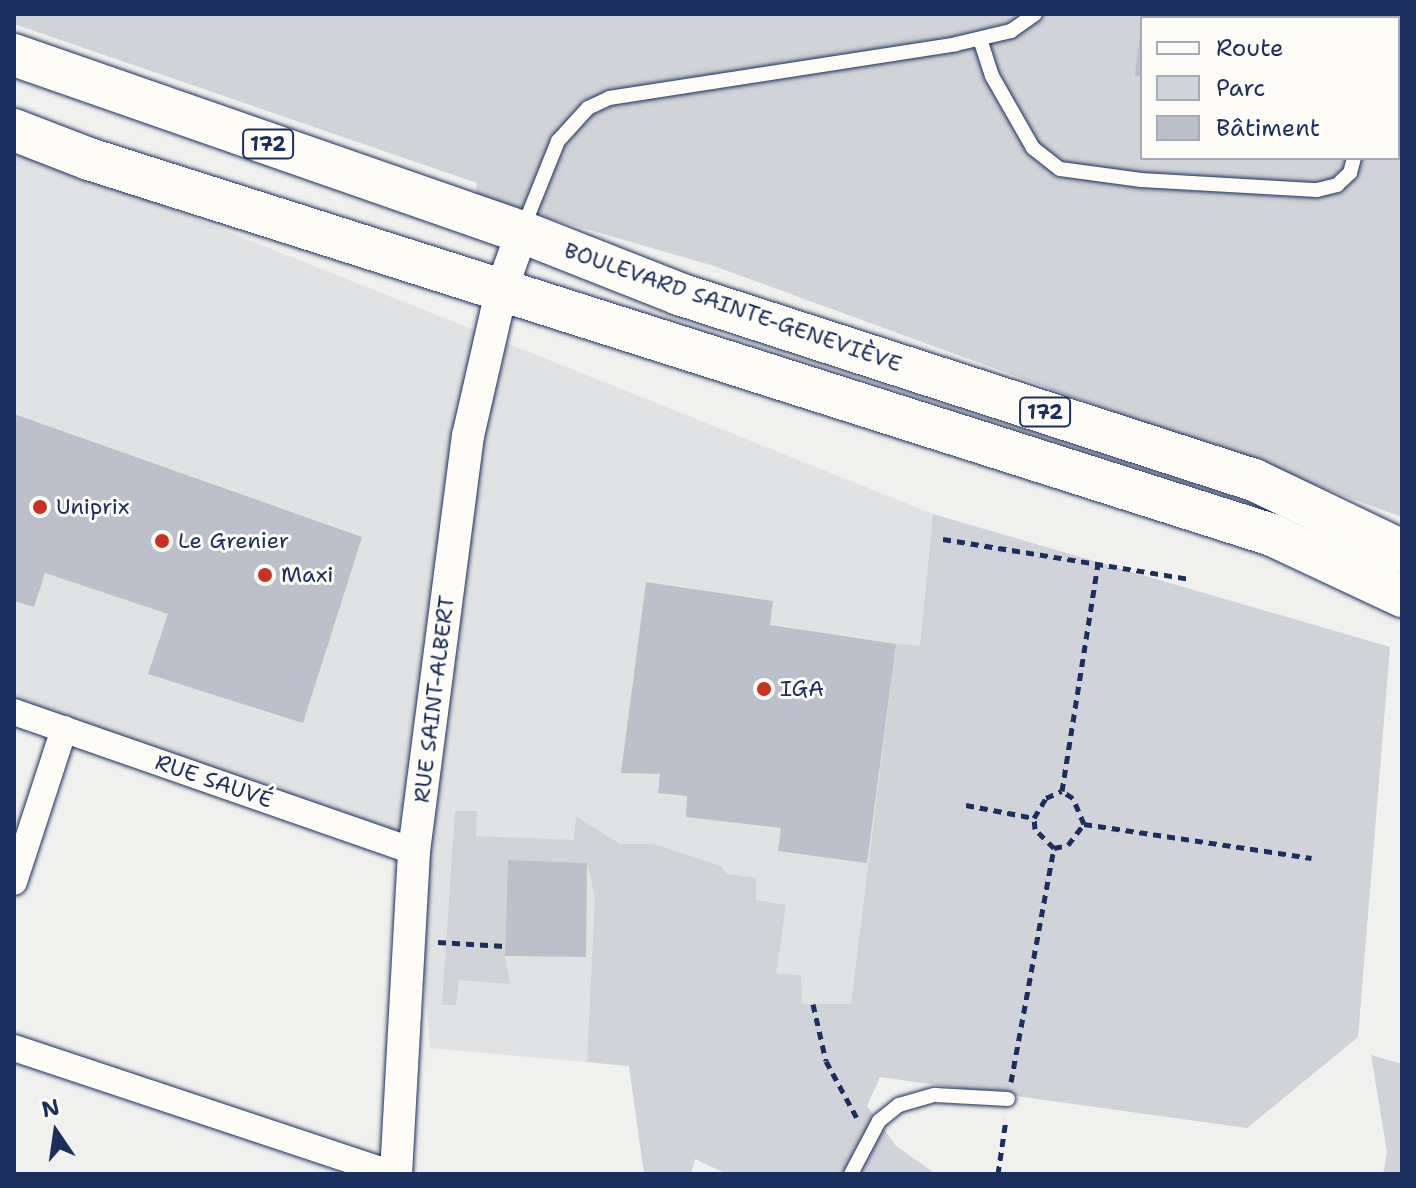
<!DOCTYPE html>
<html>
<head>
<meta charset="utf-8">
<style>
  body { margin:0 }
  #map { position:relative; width:1416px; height:1188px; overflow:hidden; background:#f0f0ee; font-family:"Shantell Sans",sans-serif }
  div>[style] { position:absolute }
  .built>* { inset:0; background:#e0e2e3 }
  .green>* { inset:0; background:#d0d3d8 }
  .building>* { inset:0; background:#bbc0ca }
  .path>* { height:5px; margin-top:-2.5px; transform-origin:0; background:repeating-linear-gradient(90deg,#1b2f5e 0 8px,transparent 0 14px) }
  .roads { filter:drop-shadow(0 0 2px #1b2f5e) drop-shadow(0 0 2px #1b2f5e) }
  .service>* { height:14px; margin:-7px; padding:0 7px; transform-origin:7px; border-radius:7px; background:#fdfcf7 }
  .minor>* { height:26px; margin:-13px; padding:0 13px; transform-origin:13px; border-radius:13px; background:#fdfcf7 }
  .tertiary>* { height:32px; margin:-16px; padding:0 16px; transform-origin:16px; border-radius:16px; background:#fdfcf7 }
  .primary>* { height:42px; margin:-21px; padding:0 21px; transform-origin:21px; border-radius:21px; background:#fdfcf7 }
  .dots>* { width:22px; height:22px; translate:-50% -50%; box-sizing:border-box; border:4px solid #fdfcf7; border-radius:50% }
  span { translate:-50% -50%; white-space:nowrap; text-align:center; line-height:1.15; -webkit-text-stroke:6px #fdfcf7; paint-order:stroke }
  .shield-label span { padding:2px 6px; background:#fdfcf7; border:2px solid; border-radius:6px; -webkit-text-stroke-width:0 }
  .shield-label { font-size:20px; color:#1b2f5e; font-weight:700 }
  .street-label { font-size:22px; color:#1b2f5e }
  .poi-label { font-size:22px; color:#1b2f5e }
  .left { translate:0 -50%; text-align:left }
  .frame { position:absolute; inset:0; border:16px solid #1b2f5e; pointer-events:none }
  .legend { position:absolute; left:1140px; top:16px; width:260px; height:144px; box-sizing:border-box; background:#fdfcf7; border:2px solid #a3aaba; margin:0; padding:10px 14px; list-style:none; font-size:24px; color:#1b2f5e }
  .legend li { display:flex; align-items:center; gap:16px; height:40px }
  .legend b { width:40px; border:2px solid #a3aaba }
  .north { position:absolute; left:16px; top:1092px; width:80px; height:80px; -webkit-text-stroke:6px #fdfcf7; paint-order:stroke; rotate:347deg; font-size:22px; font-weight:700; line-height:32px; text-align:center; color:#1b2f5e }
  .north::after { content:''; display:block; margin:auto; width:28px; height:36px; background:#1b2f5e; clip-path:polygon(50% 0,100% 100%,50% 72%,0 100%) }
</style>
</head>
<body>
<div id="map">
  <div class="built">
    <i style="clip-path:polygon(14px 146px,933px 514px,880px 1077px,716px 1074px,430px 1048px,414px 847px,14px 708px)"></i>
  </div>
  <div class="green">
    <i style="clip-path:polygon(evenodd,14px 14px,1402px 14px,1402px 517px,714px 266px,475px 197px,477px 183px,14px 24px,14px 14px,1142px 18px,1398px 18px,1398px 158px,1142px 158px,1142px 18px)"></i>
    <i style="clip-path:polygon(933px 514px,1390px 647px,1358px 1037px,1247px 1128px,880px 1077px,867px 1106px,896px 1146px,936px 1174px,727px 1174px,695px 1159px,691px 1174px,644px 1174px,629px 1066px,587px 1062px,595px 897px,587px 863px,508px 860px,505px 956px,510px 984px,459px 980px,456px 1005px,442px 1005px,455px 811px,477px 811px,476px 836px,574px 840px,576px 816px,620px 844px,653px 844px,721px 866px,727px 874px,756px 878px,756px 900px,786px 905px,776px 974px,801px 975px,802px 1004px,851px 1004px,896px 644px,920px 646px)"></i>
    <i style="clip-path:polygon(1371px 1055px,1402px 1064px,1402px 1174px,1383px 1174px,1387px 1152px)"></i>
  </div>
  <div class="building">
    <i style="clip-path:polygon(1142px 14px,1277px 14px,1142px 18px)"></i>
    <i style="clip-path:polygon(1140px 34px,1142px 34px,1142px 77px,1135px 75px)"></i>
    <i style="clip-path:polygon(14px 414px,362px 537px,303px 723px,148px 674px,168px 614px,45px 573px,34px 607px,14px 601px)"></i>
    <i style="clip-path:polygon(646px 582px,773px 601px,770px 625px,896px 644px,867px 863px,778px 851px,781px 828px,686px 817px,687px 796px,658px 793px,660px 774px,621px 773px)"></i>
    <i style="clip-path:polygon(508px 860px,587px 863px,586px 957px,505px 956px)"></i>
  </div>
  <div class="path">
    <i style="left:943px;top:539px;width:251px;rotate:9.2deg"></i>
    <i style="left:966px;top:805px;width:69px;rotate:10.8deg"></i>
    <i style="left:1084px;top:824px;width:230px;rotate:8.5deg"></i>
    <i style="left:1054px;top:848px;width:27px;rotate:-135deg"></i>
    <i style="left:1035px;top:829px;width:11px;rotate:-95deg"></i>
    <i style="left:1034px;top:818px;width:23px;rotate:-59deg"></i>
    <i style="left:1046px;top:798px;width:17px;rotate:-24deg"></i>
    <i style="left:438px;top:942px;width:67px;rotate:3.4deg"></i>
    <i style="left:813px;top:1004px;width:58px;rotate:77.2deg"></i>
    <i style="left:826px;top:1061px;width:65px;rotate:61.5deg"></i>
    <i style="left:1011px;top:1082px;width:238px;rotate:-79.6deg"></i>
    <i style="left:1054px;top:848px;width:14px;rotate:-12deg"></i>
    <i style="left:1068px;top:845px;width:26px;rotate:-53deg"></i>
    <i style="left:1084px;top:824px;width:28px;rotate:-113deg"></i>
    <i style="left:1073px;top:798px;width:13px;rotate:-148deg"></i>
    <i style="left:1062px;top:791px;width:230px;rotate:-81deg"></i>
    <i style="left:998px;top:1174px;width:56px;rotate:-81.7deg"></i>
  </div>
  <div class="roads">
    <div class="service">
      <i style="left:1376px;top:18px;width:4px;rotate:-90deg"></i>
      <i style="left:980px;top:39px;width:39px;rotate:72deg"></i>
      <i style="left:992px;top:76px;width:83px;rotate:60.3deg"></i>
      <i style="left:1033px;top:148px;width:34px;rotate:38deg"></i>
      <i style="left:1060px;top:169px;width:82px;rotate:7.7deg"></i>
      <i style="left:1141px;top:180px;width:176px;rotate:3.3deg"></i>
      <i style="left:1317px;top:190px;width:21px;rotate:-14deg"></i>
      <i style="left:1337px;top:185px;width:18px;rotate:-43deg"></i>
      <i style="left:1350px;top:173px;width:16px;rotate:-75deg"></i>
      <i style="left:523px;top:228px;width:94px;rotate:-68.1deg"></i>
      <i style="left:558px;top:141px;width:45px;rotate:-47.7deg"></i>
      <i style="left:588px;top:108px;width:23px;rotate:-25deg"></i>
      <i style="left:609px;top:98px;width:351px;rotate:-8.8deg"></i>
      <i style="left:956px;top:44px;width:57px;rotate:-13.3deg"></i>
      <i style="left:1011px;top:31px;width:29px;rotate:-35deg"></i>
      <i style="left:851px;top:1174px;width:60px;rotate:-62.2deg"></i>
      <i style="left:879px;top:1121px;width:26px;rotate:-39deg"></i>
      <i style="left:899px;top:1105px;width:37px;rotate:-16deg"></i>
      <i style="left:935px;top:1095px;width:73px;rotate:3.1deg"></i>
    </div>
    <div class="minor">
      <i style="left:14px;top:712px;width:423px;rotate:19.2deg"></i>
      <i style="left:14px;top:882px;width:161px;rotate:-71.9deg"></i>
      <i style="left:14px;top:1048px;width:399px;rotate:18.4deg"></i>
    </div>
    <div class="tertiary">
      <i style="left:396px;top:1174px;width:324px;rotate:-86.8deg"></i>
      <i style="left:414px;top:851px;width:418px;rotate:-82.6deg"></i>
      <i style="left:468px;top:436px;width:152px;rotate:-77.1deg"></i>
      <i style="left:502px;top:288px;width:59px;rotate:-70.3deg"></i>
    </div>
    <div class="primary">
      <i style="left:14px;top:55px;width:538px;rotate:19.21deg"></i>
      <i style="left:522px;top:232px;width:169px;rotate:21.5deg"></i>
      <i style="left:679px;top:294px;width:604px;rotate:17.93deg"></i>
      <i style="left:1254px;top:480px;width:164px;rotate:25.6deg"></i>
      <i style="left:14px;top:130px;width:80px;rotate:21.1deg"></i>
      <i style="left:89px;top:159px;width:1241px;rotate:17.63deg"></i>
      <i style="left:1272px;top:535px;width:144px;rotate:25.1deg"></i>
    </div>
  </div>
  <div class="dots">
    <i style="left:40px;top:507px;background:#c8321e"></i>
    <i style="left:162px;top:541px;background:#c8321e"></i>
    <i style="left:265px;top:575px;background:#c8321e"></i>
    <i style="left:764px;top:689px;background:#c8321e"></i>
  </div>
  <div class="shield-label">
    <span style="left:268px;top:144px">172</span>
    <span style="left:1045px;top:412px">172</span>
  </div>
  <div class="street-label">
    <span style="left:733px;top:307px;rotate:19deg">BOULEVARD SAINTE-GENEVIÈVE</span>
    <span style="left:434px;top:699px;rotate:-83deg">RUE SAINT-ALBERT</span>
    <span style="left:214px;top:781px;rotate:19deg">RUE SAUVÉ</span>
  </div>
  <div class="poi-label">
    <span class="left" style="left:56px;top:507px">Uniprix</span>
    <span class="left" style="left:178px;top:541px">Le Grenier</span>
    <span class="left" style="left:281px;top:575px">Maxi</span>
    <span class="left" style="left:780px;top:689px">IGA</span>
  </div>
  <div class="frame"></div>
  <ul class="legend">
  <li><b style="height:10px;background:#fdfcf7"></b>Route</li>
  <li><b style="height:22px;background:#d0d3d8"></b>Parc</li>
  <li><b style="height:22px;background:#bbc0ca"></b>Bâtiment</li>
  </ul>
  <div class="north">N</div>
</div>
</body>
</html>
